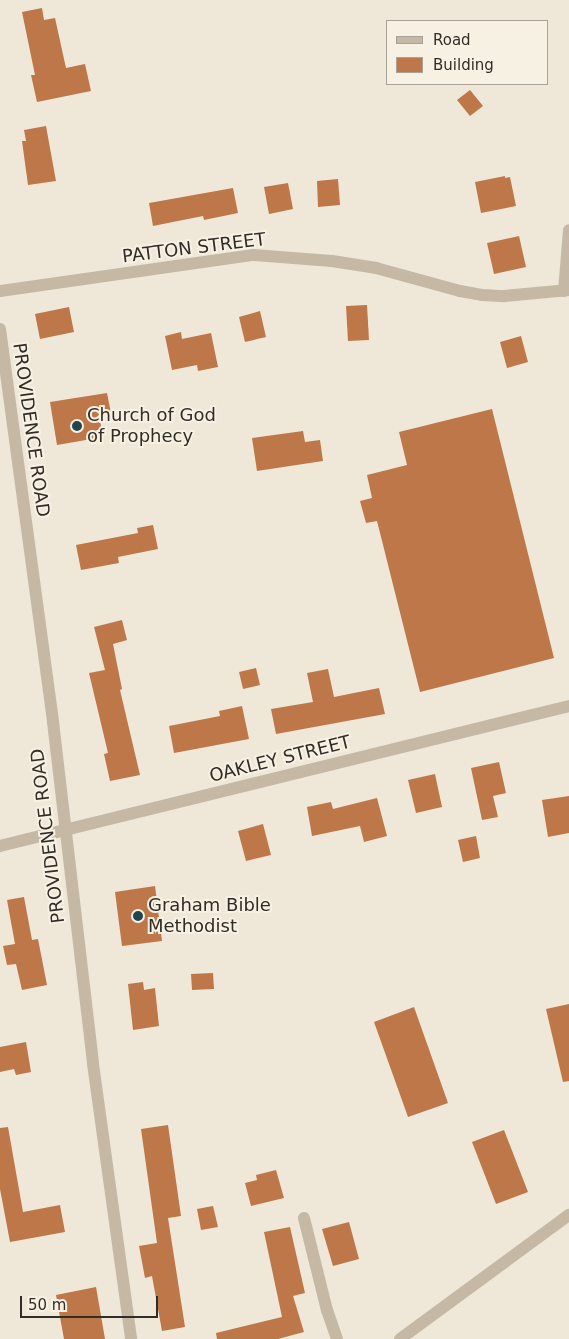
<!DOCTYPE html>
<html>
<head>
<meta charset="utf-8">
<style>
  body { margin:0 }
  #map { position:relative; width:569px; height:1339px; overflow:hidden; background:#efe8d8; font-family:"DejaVu Sans",sans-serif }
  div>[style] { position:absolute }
  .building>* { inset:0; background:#bd7748 }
  .minor>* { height:12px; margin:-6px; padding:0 6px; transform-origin:6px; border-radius:6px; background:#c5b9a5 }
  .dots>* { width:14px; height:14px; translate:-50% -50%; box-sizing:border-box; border:2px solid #f7f1e4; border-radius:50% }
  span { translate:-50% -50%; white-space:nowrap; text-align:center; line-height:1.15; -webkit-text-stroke:4px #f7f1e4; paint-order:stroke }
  .street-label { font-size:18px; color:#322c26 }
  .poi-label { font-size:18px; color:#322c26 }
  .left { translate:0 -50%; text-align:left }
  .legend { position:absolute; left:386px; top:20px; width:162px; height:65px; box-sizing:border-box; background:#f7f1e4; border:1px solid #a8a298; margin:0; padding:6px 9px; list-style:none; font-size:15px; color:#322c26 }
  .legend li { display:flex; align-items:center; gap:10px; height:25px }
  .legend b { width:25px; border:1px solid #a8a298 }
  .scale { position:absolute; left:20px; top:1296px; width:138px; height:22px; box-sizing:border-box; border:2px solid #322c26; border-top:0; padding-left:6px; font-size:15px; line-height:18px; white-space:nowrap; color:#322c26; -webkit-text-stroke:4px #f7f1e4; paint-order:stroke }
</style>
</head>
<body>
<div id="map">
  <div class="building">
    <i style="clip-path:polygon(42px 8px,44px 20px,55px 18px,66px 68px,85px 64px,91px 91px,37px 102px,31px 75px,35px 75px,22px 12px)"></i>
    <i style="clip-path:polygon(470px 90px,483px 106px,470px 116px,457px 100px)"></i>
    <i style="clip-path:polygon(46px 126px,56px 181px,28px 185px,22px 141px,26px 141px,24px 130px)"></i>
    <i style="clip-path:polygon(505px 176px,505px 178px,510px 177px,516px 206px,481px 213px,475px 182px)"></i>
    <i style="clip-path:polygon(338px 179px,340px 205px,318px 207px,317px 181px)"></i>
    <i style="clip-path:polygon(288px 183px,293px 209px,269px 214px,264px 187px)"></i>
    <i style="clip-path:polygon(233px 188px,238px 213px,204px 220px,203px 216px,153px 226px,149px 203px)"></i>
    <i style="clip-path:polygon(519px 236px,526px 267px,494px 274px,487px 243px)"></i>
    <i style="clip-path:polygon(367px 305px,369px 340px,348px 341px,346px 306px)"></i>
    <i style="clip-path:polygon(69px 307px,74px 332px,40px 339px,35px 314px)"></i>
    <i style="clip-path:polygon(260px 311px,266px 337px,245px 342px,239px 317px)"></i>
    <i style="clip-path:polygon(181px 332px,182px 339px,211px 333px,218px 367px,198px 371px,197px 365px,172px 370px,165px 336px)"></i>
    <i style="clip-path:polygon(521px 336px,528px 362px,507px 368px,500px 342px)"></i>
    <i style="clip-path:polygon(107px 393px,111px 413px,99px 415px,103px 437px,57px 445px,50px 402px)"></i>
    <i style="clip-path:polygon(492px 409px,554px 658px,420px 692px,377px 521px,366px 523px,360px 501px,372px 498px,367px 475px,407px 465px,399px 432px)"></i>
    <i style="clip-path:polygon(303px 431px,305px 442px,320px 440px,323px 461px,257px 471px,252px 438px)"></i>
    <i style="clip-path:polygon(153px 525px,158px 549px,118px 557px,119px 563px,81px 570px,76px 545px,138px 533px,137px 528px)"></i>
    <i style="clip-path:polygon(122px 620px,127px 640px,113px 644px,122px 689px,120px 690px,140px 775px,110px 781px,104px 754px,108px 753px,89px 673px,105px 670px,94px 627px)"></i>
    <i style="clip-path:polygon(256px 668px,260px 685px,243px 689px,239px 672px)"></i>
    <i style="clip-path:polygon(328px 669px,334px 697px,379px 688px,385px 714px,276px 734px,271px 709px,313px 702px,307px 673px)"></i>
    <i style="clip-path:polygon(242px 706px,249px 739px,174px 753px,169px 726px,220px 716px,219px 711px)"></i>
    <i style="clip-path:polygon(499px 762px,506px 793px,493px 796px,498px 817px,482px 820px,471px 768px)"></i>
    <i style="clip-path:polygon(435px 774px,442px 807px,416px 813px,408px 780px)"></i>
    <i style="clip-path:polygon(569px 796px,569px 833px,548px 837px,542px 800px)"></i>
    <i style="clip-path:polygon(377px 798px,387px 836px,364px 842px,360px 826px,312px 836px,307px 807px,331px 802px,333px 809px)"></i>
    <i style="clip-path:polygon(263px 824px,271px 855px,246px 861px,238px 831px)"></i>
    <i style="clip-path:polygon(476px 836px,480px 858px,463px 862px,458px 840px)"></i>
    <i style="clip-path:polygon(155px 886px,162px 941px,122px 946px,115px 892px)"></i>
    <i style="clip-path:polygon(24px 897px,32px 940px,38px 939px,47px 985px,22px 990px,16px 964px,7px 965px,3px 946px,15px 944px,7px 900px)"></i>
    <i style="clip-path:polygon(213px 973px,214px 989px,192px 990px,191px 974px)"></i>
    <i style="clip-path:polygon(143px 982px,144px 990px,155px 988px,159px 1026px,133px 1030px,128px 984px)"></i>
    <i style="clip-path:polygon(569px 1004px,569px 1081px,563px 1082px,546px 1009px)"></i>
    <i style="clip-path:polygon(414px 1007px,448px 1103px,408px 1117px,374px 1022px)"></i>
    <i style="clip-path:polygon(26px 1042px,31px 1072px,16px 1075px,14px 1069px,0 1072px,0 1047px)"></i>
    <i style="clip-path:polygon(168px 1125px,181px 1216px,168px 1218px,185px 1327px,162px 1331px,152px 1276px,145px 1278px,139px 1246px,157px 1243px,141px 1129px)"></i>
    <i style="clip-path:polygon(8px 1127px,23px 1212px,60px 1205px,65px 1232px,10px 1242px,0 1189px,0 1128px)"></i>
    <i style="clip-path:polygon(504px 1130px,528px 1192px,496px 1204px,472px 1142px)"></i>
    <i style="clip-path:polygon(276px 1170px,284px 1198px,251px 1206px,245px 1183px,257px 1180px,256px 1175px)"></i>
    <i style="clip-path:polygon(213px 1206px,218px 1227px,201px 1230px,197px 1209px)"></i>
    <i style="clip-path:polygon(349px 1222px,359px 1259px,333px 1266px,322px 1229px)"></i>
    <i style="clip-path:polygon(290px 1227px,305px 1293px,293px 1296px,304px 1332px,278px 1339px,217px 1339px,216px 1333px,282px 1317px,264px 1232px)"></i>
    <i style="clip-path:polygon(96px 1287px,105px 1339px,64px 1339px,56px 1295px)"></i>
  </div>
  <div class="minor">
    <i style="left:0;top:291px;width:256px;rotate:-8.1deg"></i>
    <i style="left:253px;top:255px;width:79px;rotate:4.3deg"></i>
    <i style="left:332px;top:261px;width:45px;rotate:9deg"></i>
    <i style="left:376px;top:268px;width:87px;rotate:15.3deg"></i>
    <i style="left:460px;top:291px;width:22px;rotate:10deg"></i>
    <i style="left:482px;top:295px;width:22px;rotate:3deg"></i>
    <i style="left:504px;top:296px;width:65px;rotate:-5.3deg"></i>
    <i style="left:564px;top:291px;width:61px;rotate:-85.3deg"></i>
    <i style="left:0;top:329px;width:397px;rotate:82.3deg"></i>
    <i style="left:53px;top:722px;width:344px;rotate:83.3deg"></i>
    <i style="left:93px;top:1064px;width:278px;rotate:82.1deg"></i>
    <i style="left:0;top:846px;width:586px;rotate:-13.82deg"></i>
    <i style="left:304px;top:1218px;width:95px;rotate:76deg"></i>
    <i style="left:327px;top:1310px;width:31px;rotate:71deg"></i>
    <i style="left:400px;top:1339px;width:210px;rotate:-36.3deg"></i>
  </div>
  <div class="dots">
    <i style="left:77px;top:426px;background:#1f4550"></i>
    <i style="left:138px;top:916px;background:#1f4550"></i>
  </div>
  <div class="street-label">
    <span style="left:194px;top:248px;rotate:-7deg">PATTON STREET</span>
    <span style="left:31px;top:430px;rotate:82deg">PROVIDENCE ROAD</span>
    <span style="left:280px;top:759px;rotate:-14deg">OAKLEY STREET</span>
    <span style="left:48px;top:836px;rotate:-97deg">PROVIDENCE ROAD</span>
  </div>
  <div class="poi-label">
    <span class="left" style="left:87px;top:426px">Church of God<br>of Prophecy</span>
    <span class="left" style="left:148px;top:916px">Graham Bible<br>Methodist</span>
  </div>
  <ul class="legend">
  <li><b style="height:6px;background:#c5b9a5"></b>Road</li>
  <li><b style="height:14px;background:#bd7748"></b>Building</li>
  </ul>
  <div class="scale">50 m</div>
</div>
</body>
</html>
